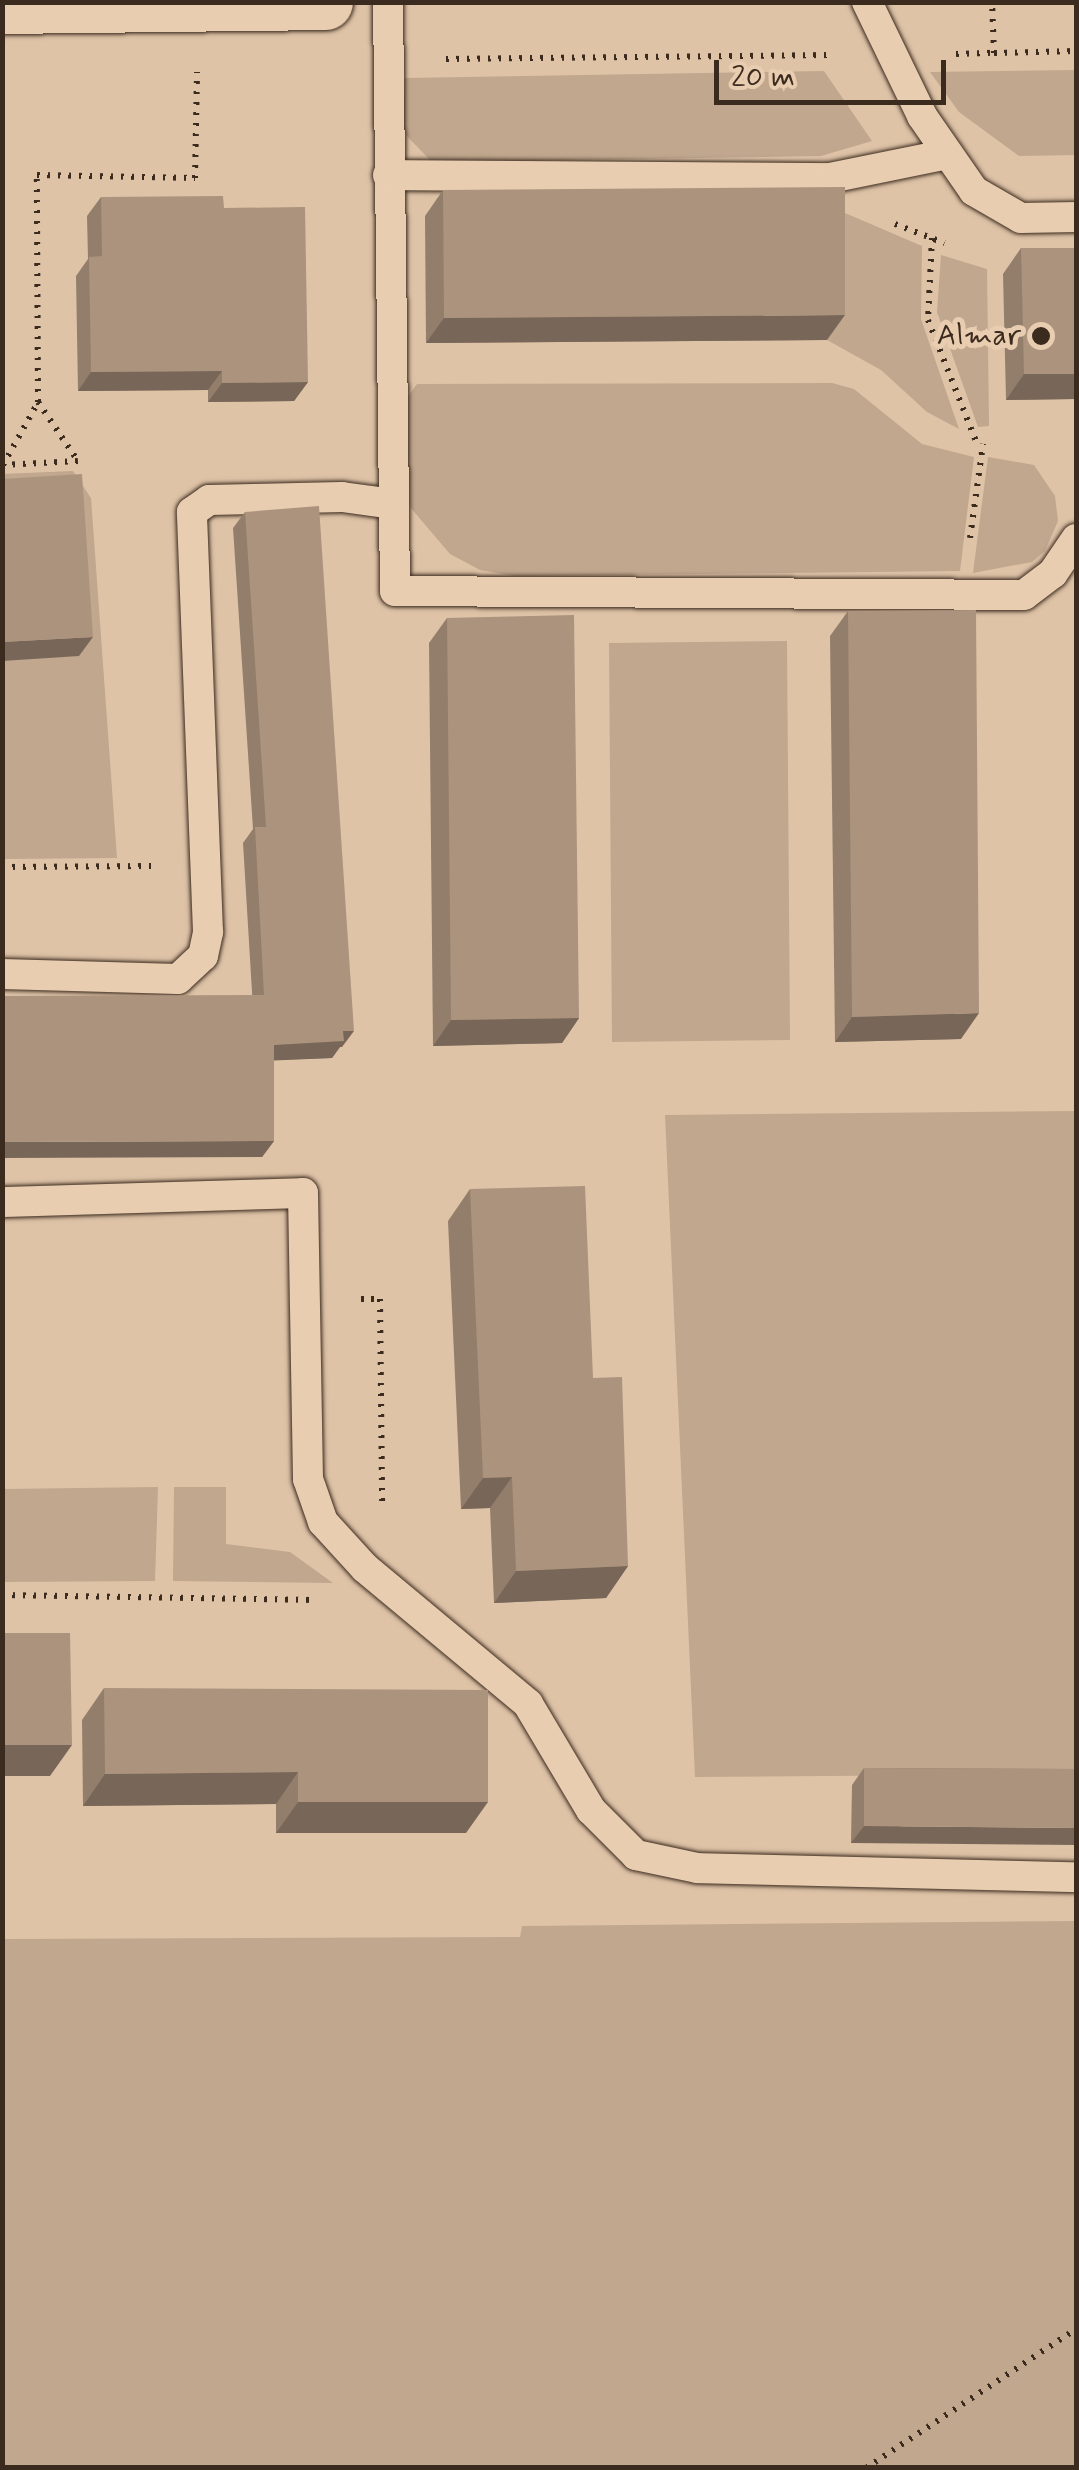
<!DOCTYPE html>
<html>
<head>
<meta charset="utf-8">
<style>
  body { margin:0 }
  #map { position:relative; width:1079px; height:2470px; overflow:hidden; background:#dec3a7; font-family:Mynerve,sans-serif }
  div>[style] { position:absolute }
  .green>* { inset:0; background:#c0a78e }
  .path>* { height:6px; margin-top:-3px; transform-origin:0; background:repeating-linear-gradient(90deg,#3b2a1e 0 2.5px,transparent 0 10.5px) }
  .roads { filter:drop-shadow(0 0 2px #3b2a1e) drop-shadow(0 0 2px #3b2a1e) }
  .service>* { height:30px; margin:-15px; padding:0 15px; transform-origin:15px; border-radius:15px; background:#e9cdb0 }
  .tertiary>* { height:55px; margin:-27.5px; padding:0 27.5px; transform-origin:27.5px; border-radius:27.5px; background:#e9cdb0 }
  .wall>* { inset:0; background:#937e6c }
  .shaded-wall>* { inset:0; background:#786758 }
  .building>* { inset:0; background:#ab937d }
  .dots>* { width:28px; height:28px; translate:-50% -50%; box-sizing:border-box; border:5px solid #e9cdb0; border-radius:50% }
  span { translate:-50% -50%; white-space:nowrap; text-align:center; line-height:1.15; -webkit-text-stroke:10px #e9cdb0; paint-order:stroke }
  .poi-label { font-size:30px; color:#3b2a1e }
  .right { translate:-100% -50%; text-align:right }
  .frame { position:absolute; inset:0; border:5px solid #3b2a1e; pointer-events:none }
  .scale { position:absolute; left:714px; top:60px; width:232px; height:45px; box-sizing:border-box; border:5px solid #3b2a1e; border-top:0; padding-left:12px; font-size:30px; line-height:35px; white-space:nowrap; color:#3b2a1e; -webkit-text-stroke:8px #e9cdb0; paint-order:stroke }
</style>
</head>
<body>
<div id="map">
  <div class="green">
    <i style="clip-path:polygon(1076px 70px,1076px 155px,1019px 156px,959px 112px,930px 72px)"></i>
    <i style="clip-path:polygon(824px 71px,872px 141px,821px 156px,432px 162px,402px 131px,405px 78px)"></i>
    <i style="clip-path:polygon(827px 212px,845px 213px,922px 246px,921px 319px,959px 429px,927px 412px,881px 370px,827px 340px)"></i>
    <i style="clip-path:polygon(941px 255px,987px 269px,989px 426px,978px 427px,937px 312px)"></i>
    <i style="clip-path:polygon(832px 383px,854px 389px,922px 444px,974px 457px,960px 571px,515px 576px,480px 570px,450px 554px,410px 507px,406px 399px,417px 384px)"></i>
    <i style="clip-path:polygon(988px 457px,1034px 465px,1055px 496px,1058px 521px,1045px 551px,1032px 562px,973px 573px)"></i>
    <i style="clip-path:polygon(73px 471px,91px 498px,117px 858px,3px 859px,2px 474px)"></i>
    <i style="clip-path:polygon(787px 641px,790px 1040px,612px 1042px,609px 643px)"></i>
    <i style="clip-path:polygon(1076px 1111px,1076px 1774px,695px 1777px,665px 1115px)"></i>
    <i style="clip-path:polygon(158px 1487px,155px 1581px,3px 1582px,3px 1489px)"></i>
    <i style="clip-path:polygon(174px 1487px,226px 1487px,226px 1544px,290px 1552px,333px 1583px,173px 1581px)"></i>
    <i style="clip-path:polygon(1076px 1921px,1076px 2467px,3px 2467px,3px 1939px,520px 1937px,522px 1926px)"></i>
  </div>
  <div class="path">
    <i style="left:994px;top:53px;width:82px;rotate:-1.4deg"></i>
    <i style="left:956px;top:54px;width:38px;rotate:-2deg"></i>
    <i style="left:994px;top:53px;width:51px;rotate:-92.2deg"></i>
    <i style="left:446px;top:59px;width:383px;rotate:-0.6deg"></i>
    <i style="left:895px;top:224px;width:53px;rotate:21.2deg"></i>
    <i style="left:932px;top:238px;width:82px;rotate:92.8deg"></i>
    <i style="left:928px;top:320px;width:133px;rotate:68.4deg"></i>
    <i style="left:38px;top:402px;width:71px;rotate:55.9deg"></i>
    <i style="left:2px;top:465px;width:76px;rotate:-3deg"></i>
    <i style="left:3px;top:465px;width:72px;rotate:-60.9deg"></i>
    <i style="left:38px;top:402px;width:227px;rotate:-90.3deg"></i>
    <i style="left:37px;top:175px;width:158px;rotate:1.1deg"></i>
    <i style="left:195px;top:178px;width:106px;rotate:-88.9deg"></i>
    <i style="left:970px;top:538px;width:95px;rotate:-82.1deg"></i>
    <i style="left:2px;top:867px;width:149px;rotate:-0.4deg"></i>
    <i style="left:361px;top:1299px;width:19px"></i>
    <i style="left:380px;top:1299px;width:203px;rotate:89.4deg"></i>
    <i style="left:2px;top:1595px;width:314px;rotate:0.9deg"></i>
    <i style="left:866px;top:2468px;width:252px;rotate:-33.5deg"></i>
  </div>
  <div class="roads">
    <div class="service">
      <i style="left:388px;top:2px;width:589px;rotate:89.32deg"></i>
      <i style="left:395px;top:591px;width:629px;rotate:0.36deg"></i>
      <i style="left:1024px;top:595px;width:36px;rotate:-37deg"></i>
      <i style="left:1053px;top:573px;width:41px;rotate:-55.9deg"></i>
      <i style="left:867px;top:2px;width:127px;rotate:64.2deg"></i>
      <i style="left:922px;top:116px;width:91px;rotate:55.3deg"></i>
      <i style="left:974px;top:191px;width:54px;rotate:29.9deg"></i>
      <i style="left:1021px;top:218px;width:55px;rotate:-1deg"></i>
      <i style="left:388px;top:175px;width:442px;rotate:0.4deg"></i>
      <i style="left:830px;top:178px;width:120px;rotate:-11.5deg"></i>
      <i style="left:2px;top:974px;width:176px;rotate:1.6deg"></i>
      <i style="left:178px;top:979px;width:34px;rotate:-43deg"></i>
      <i style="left:203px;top:956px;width:25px;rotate:-78deg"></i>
      <i style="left:208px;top:932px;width:420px;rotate:-92.2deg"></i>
      <i style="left:192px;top:512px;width:21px;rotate:-35deg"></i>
      <i style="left:209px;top:500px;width:133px;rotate:-1.3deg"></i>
      <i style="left:342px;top:497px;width:51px;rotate:7.8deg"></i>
      <i style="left:2px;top:1202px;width:301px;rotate:-1.7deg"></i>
      <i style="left:303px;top:1193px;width:286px;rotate:89deg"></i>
      <i style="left:308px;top:1479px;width:46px;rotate:70.8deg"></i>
      <i style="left:323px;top:1522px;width:62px;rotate:47.6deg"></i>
      <i style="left:365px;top:1568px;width:212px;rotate:39.8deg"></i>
      <i style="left:528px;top:1704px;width:123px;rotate:59.3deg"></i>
      <i style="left:591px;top:1810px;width:64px;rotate:45deg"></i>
      <i style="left:636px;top:1855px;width:62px;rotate:12deg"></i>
      <i style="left:697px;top:1868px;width:379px;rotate:1.4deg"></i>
    </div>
    <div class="tertiary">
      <i style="left:2px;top:6px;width:323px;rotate:-0.7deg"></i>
    </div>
  </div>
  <div class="wall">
    <i style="clip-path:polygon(443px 190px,827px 340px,426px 343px,425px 216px)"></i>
    <i style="clip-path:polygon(101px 197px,224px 208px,308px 382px,294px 401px,208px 402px,208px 390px,78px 391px,76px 276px,88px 259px,87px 216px)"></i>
    <i style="clip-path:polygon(1021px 248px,1076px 399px,1006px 400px,1003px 274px)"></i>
    <i style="clip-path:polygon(245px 512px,342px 1047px,340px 1047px,332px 1058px,274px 1060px,274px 1141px,262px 1157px,243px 843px,253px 829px,233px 528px)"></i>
    <i style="clip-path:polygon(848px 611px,961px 1039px,835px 1042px,830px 636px)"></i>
    <i style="clip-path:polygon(447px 618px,579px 1018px,562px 1043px,433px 1046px,429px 643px)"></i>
    <i style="clip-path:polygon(470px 1189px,593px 1378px,628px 1566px,606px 1598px,494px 1603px,490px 1508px,461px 1509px,448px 1221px)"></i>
    <i style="clip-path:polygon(104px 1688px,466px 1833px,276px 1833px,276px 1804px,83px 1806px,82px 1720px)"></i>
    <i style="clip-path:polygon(864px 1768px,1076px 1769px,851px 1843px,852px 1785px)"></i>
  </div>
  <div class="shaded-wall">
    <i style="clip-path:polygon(845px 315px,827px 340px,426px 343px,444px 318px)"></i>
    <i style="clip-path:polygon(222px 371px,208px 390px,78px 391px,91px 372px)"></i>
    <i style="clip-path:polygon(1024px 374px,1076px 374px,1076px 399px,1006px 400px)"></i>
    <i style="clip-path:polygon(308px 382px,294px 401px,208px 402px,222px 383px)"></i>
    <i style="clip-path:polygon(93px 637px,79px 656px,2px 661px,2px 642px)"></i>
    <i style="clip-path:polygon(979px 1013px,961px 1039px,835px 1042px,852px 1017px)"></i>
    <i style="clip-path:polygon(579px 1018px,562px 1043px,433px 1046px,451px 1020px)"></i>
    <i style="clip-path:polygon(343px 1031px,354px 1031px,342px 1047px,340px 1047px,332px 1058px,262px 1061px,274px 1045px)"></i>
    <i style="clip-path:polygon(274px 1141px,262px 1157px,2px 1158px,2px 1142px)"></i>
    <i style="clip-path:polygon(512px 1477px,490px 1508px,461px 1509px,483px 1478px)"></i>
    <i style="clip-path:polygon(628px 1566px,606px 1598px,494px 1603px,516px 1571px)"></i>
    <i style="clip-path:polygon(2px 1745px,72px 1745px,50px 1776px,2px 1776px)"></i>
    <i style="clip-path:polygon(298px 1772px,276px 1804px,83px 1806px,105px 1774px)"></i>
    <i style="clip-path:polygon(298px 1802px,488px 1802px,466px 1833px,276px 1833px)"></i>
    <i style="clip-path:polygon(864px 1826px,1076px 1828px,1076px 1845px,851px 1843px)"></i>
  </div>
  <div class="building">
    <i style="clip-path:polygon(845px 187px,845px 315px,444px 318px,443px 190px)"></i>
    <i style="clip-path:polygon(223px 196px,224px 208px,305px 207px,308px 382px,222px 383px,222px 371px,91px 372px,89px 257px,102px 256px,101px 197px)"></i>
    <i style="clip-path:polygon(1021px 248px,1076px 248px,1076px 374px,1024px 374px)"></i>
    <i style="clip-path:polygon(82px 474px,93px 637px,2px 642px,2px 479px)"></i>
    <i style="clip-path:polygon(319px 506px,354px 1031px,343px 1031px,344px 1041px,274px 1045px,274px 1141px,2px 1142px,2px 996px,264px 995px,255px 827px,266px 827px,245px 512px)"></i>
    <i style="clip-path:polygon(976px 610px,979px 1013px,852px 1017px,848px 611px)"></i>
    <i style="clip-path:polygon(574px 615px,579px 1018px,451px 1020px,447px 618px)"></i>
    <i style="clip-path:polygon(585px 1186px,593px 1378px,622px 1377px,628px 1566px,516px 1571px,512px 1477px,483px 1478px,470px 1189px)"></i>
    <i style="clip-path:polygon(2px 1633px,70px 1633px,72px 1745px,2px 1745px)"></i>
    <i style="clip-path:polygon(104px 1688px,488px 1690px,488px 1802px,298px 1802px,298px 1772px,105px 1774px)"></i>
    <i style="clip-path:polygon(864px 1768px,1076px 1769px,1076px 1828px,864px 1826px)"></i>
  </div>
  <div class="dots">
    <i style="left:1041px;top:336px;background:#3b2a1e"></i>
  </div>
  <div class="poi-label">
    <span class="right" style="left:1021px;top:336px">Almar</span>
  </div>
  <div class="frame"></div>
  <div class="scale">20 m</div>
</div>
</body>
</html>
